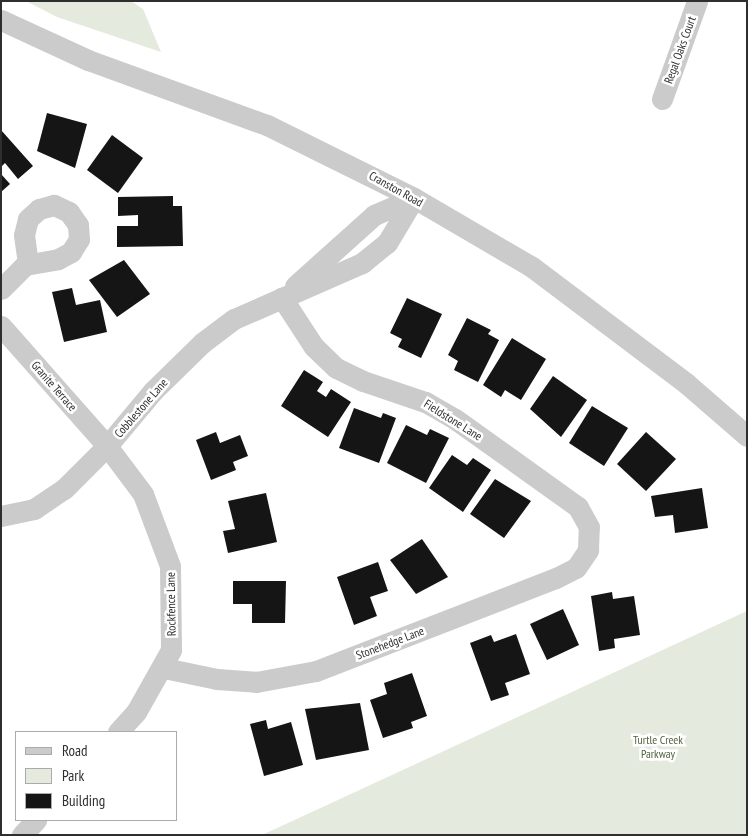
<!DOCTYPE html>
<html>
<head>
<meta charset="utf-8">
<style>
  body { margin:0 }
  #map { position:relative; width:748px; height:836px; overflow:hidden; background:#fff; font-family:"PT Sans Narrow",sans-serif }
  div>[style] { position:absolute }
  .green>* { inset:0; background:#e4eadd }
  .building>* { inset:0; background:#151515 }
  .minor>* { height:21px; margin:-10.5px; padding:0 10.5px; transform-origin:10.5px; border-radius:10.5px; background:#cbcbcb }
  span { translate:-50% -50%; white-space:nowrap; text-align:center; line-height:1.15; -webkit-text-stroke:5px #fff; paint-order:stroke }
  .street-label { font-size:12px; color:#2e2e2e }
  .park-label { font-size:12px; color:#526540 }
  .frame { position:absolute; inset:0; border:2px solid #2e2e2e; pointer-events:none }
  .legend { position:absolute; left:15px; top:731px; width:162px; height:90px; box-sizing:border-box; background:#fff; border:1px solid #ababab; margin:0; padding:6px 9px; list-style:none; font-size:15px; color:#2e2e2e }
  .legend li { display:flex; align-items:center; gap:10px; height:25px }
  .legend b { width:25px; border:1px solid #ababab }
</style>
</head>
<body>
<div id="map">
  <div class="green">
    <i style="clip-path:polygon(26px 1px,131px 1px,143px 9px,161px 52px,57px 17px)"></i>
    <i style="clip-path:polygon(747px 611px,747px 835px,262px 835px)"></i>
  </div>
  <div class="building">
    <i style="clip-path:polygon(47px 113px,87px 124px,75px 168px,37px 151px)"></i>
    <i style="clip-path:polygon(1px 130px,33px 166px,18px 179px,5px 163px,1px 167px)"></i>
    <i style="clip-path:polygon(112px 135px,143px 158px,118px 193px,87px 170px)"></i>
    <i style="clip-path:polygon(1px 174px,10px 184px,1px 192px)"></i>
    <i style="clip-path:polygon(173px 196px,173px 206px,182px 206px,183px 246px,117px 247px,117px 226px,138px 226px,138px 215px,118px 216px,118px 197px)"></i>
    <i style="clip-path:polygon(124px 260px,150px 294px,117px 317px,89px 280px)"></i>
    <i style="clip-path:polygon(72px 288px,76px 305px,100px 300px,107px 332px,64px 342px,52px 292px)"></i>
    <i style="clip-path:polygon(407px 298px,442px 314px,421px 358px,398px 347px,402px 339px,390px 333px)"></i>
    <i style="clip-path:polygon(467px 318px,491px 330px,488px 334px,499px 340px,478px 382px,454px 370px,458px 361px,448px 355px)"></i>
    <i style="clip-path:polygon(512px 338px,546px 359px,521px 400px,505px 390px,501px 397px,483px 385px)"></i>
    <i style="clip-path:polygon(304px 370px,323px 382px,317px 391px,326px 397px,331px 389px,351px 402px,328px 437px,281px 406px)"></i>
    <i style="clip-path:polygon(553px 376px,587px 400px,561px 437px,530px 409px)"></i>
    <i style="clip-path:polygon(592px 406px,628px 428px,604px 466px,569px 443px)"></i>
    <i style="clip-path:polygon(354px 408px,381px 418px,383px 413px,396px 418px,379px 463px,339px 448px)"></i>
    <i style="clip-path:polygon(406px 425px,427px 435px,430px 429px,449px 438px,426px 483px,387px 463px)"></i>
    <i style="clip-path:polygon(216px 432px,220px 443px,240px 435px,248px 456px,233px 462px,236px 470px,211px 480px,196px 440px)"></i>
    <i style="clip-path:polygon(646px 432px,676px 459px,646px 491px,617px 464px)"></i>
    <i style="clip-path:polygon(452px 455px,467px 465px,473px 458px,491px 470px,463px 512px,429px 488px)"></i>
    <i style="clip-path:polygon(495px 479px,531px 501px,504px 538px,470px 514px)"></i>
    <i style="clip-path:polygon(702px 488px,708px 528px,675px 533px,673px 515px,655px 517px,651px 496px)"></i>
    <i style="clip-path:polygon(266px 493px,277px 542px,228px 553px,223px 531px,235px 529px,228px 501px)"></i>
    <i style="clip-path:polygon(422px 539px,448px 577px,416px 594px,390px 560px)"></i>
    <i style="clip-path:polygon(378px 562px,388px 591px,370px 597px,377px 616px,354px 625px,337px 577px)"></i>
    <i style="clip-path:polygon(233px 581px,286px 581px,285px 623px,252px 623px,252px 604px,233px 604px)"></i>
    <i style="clip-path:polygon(612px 592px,613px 599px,634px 596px,640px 635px,614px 639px,615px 648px,599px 651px,591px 596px)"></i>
    <i style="clip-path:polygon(563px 609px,579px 645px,547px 660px,530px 624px)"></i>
    <i style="clip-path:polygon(516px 634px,530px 674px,505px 683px,509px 695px,491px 701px,470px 643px,491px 635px,494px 642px)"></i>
    <i style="clip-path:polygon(412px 673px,427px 716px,411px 722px,413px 728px,383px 738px,370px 700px,387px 694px,384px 683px)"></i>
    <i style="clip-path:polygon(360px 703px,369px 750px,316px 760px,305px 709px)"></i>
    <i style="clip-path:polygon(266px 720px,268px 729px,291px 722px,303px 765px,264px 776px,250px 724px)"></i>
  </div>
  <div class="minor">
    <i style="left:1px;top:20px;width:96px;rotate:24.7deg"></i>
    <i style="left:88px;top:60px;width:190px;rotate:20deg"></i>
    <i style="left:267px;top:125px;width:164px;rotate:26.4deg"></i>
    <i style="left:414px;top:198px;width:137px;rotate:30.3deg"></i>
    <i style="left:532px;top:267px;width:194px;rotate:37deg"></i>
    <i style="left:687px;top:384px;width:79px;rotate:40.9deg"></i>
    <i style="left:662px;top:99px;width:104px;rotate:-70.3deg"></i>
    <i style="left:295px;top:286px;width:106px;rotate:-41.9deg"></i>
    <i style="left:374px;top:215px;width:43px;rotate:-23deg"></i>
    <i style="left:1px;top:289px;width:34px;rotate:-45deg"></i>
    <i style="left:25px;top:265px;width:34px;rotate:-10deg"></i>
    <i style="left:58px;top:259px;width:15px;rotate:-28deg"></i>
    <i style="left:71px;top:252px;width:15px;rotate:-58deg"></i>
    <i style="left:79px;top:239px;width:14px;rotate:-94deg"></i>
    <i style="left:78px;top:225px;width:16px;rotate:-125deg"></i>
    <i style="left:69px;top:212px;width:17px;rotate:-155deg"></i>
    <i style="left:54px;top:205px;width:16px;rotate:165deg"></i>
    <i style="left:39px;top:209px;width:15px;rotate:138deg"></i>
    <i style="left:28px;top:219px;width:16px;rotate:104deg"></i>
    <i style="left:24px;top:235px;width:29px;rotate:82deg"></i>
    <i style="left:1px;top:326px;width:160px;rotate:48.5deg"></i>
    <i style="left:107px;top:446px;width:60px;rotate:53.1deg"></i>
    <i style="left:143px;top:494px;width:77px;rotate:69.4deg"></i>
    <i style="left:170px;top:566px;width:84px;rotate:89.3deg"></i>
    <i style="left:171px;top:650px;width:71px;rotate:119.4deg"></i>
    <i style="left:136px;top:712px;width:27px;rotate:132deg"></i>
    <i style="left:1px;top:516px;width:34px;rotate:-12deg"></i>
    <i style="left:34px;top:509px;width:36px;rotate:-34deg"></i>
    <i style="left:64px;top:489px;width:61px;rotate:-45deg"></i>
    <i style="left:107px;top:446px;width:72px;rotate:-50.1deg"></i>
    <i style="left:153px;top:391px;width:69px;rotate:-44.4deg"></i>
    <i style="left:202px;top:343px;width:40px;rotate:-37deg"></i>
    <i style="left:234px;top:319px;width:140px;rotate:-23.6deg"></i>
    <i style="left:362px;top:263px;width:32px;rotate:-39deg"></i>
    <i style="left:387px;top:243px;width:52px;rotate:-59deg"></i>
    <i style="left:164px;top:668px;width:54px;rotate:11.7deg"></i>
    <i style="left:217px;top:679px;width:39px;rotate:4deg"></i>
    <i style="left:256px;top:682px;width:61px;rotate:-10.4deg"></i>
    <i style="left:316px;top:671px;width:257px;rotate:-21.2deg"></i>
    <i style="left:556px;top:578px;width:22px;rotate:-27deg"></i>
    <i style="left:576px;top:568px;width:22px;rotate:-56deg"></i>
    <i style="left:588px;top:550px;width:23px;rotate:-88deg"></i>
    <i style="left:589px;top:527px;width:23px;rotate:-119deg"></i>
    <i style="left:578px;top:507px;width:151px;rotate:-144.4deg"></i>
    <i style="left:455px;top:419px;width:34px;rotate:-150deg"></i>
    <i style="left:425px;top:402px;width:65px;rotate:-161.3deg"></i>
    <i style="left:363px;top:381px;width:30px;rotate:-154deg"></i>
    <i style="left:336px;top:368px;width:30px;rotate:-136deg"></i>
    <i style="left:314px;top:347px;width:59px;rotate:-123.1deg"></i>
    <i style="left:22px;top:835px;width:21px;rotate:-47deg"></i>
  </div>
  <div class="street-label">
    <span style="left:680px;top:50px;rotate:-70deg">Regal Oaks Court</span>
    <span style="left:396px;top:189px;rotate:29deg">Cranston Road</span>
    <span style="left:54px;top:386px;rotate:49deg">Granite Terrace</span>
    <span style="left:141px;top:408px;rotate:-49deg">Cobblestone Lane</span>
    <span style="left:453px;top:420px;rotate:32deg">Fieldstone Lane</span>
    <span style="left:171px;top:604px;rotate:-91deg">Rockfence Lane</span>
    <span style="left:390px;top:643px;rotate:-21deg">Stonehedge Lane</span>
  </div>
  <div class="park-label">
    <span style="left:658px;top:747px">Turtle Creek<br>Parkway</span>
  </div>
  <div class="frame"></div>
  <ul class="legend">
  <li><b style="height:6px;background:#cbcbcb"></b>Road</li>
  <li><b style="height:14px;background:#e4eadd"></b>Park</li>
  <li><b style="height:14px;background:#151515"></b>Building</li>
  </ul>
</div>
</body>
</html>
